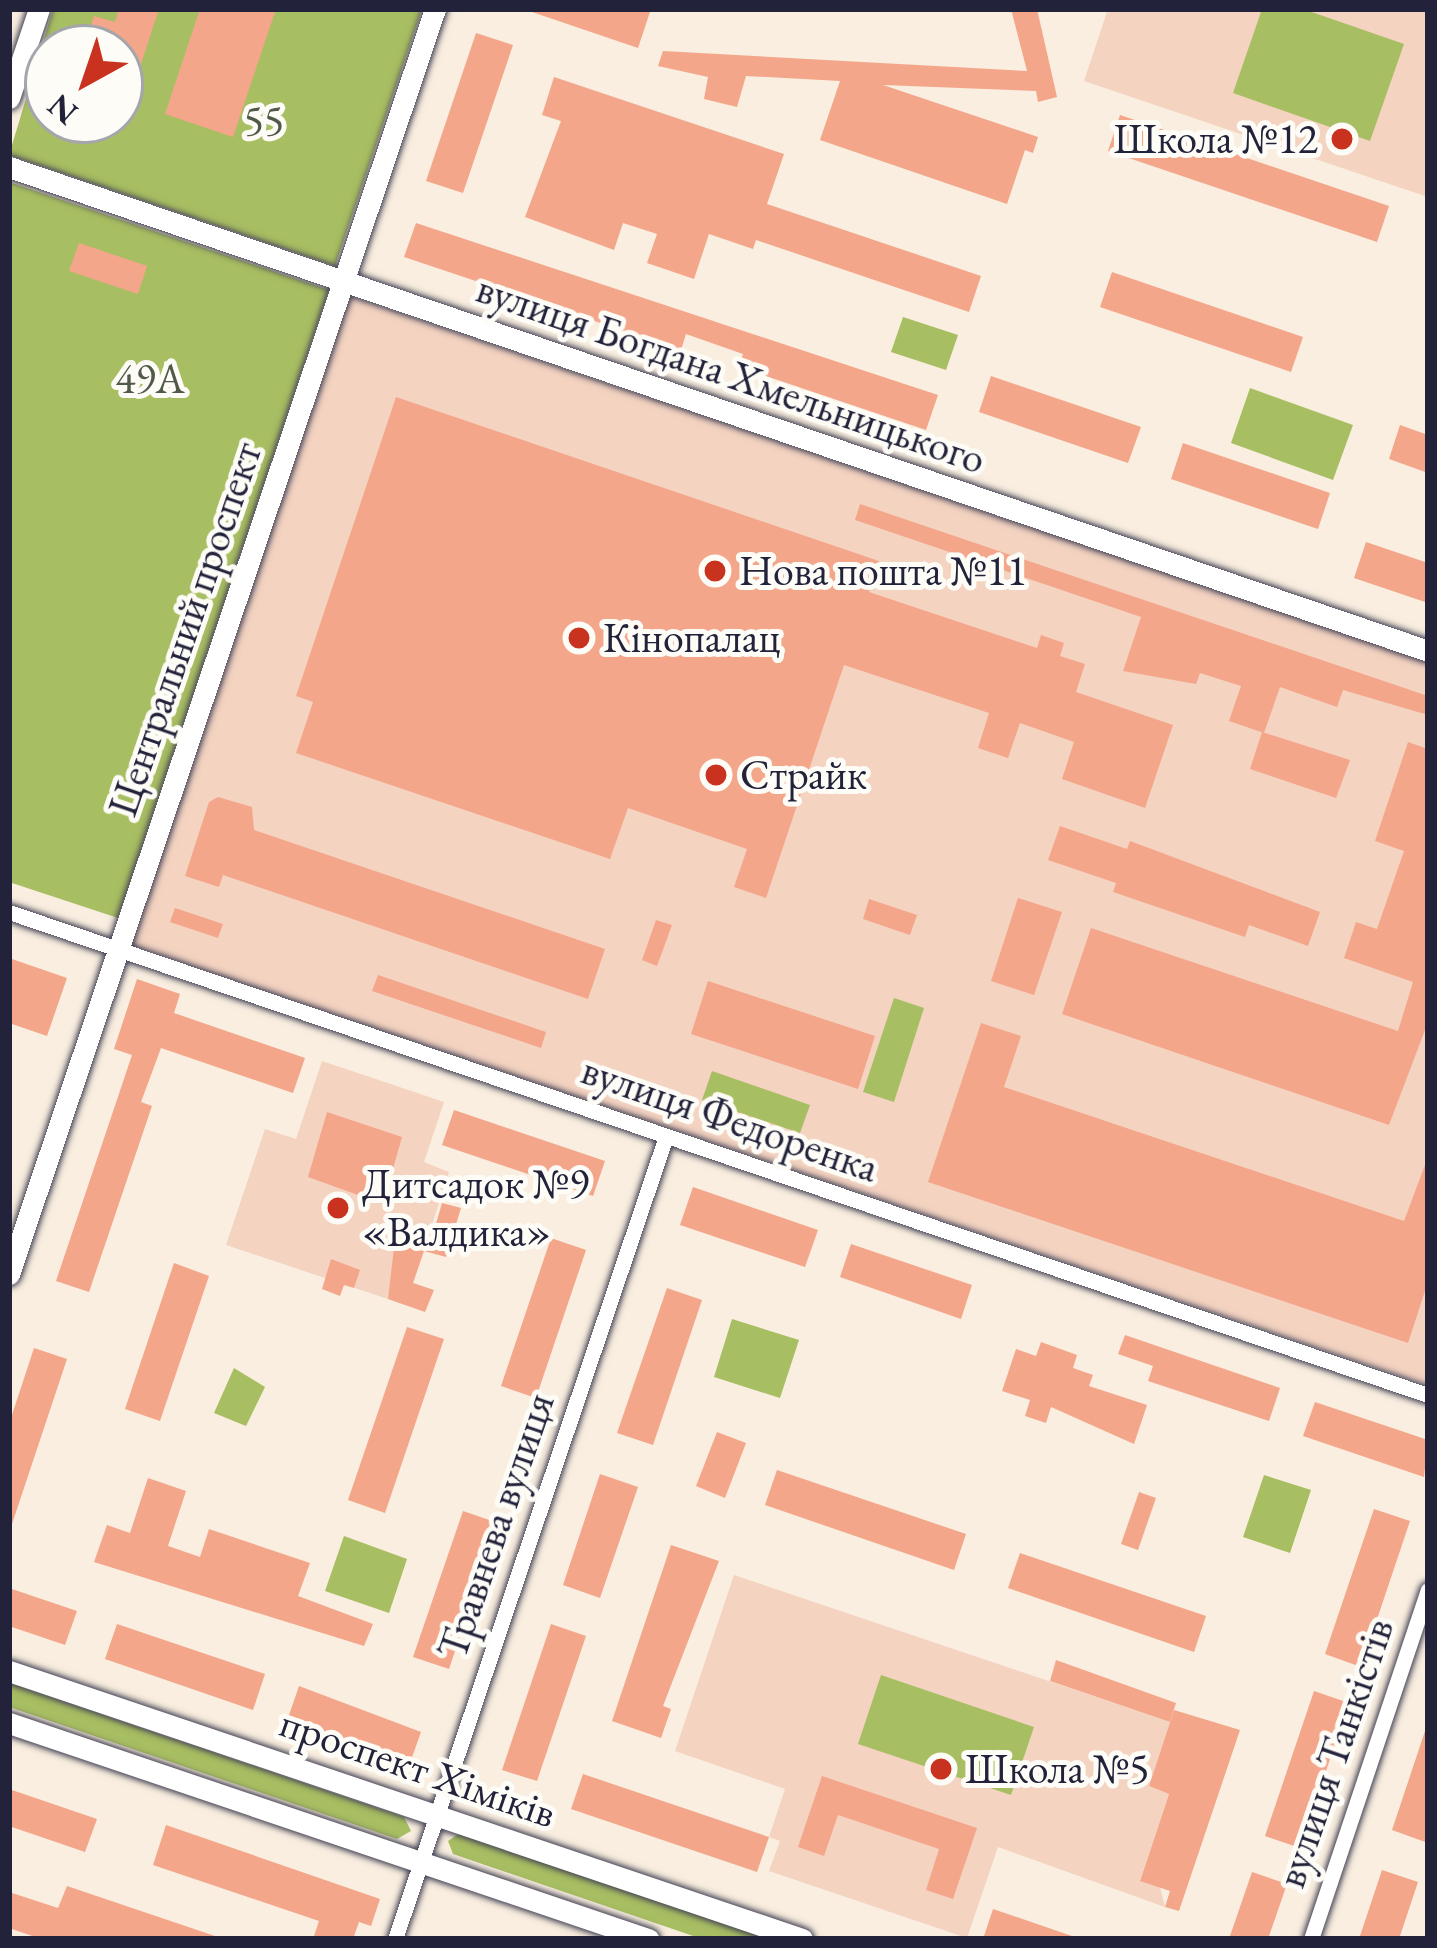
<!DOCTYPE html>
<html>
<head>
<meta charset="utf-8">
<style>
  body { margin:0 }
  #map { position:relative; width:1437px; height:1948px; overflow:hidden; background:#f9eedf; font-family:"EB Garamond",serif }
  div>[style] { position:absolute }
  .built>* { inset:0; background:#f4d3c1 }
  .green>* { inset:0; background:#a8be62 }
  .building>* { inset:0; background:#f4a68b }
  .roads { filter:drop-shadow(0 0 3px #424154) drop-shadow(0 0 3px #424154) }
  .minor>* { height:15px; margin:-7.5px; padding:0 7.5px; transform-origin:7.5px; border-radius:7.5px; background:#fff }
  .tertiary>* { height:21px; margin:-10.5px; padding:0 10.5px; transform-origin:10.5px; border-radius:10.5px; background:#fff }
  .secondary>* { height:21px; margin:-10.5px; padding:0 10.5px; transform-origin:10.5px; border-radius:10.5px; background:#fff }
  .dots>* { width:33px; height:33px; translate:-50% -50%; box-sizing:border-box; border:6px solid #fdfcf7; border-radius:50% }
  span { translate:-50% -50%; white-space:nowrap; text-align:center; line-height:1.15; -webkit-text-stroke:10px #fdfcf7; paint-order:stroke }
  .park-label { font-size:42px; color:#515949 }
  .poi-label { font-size:42px; color:#22223b }
  .right { translate:-100% -50%; text-align:right }
  .left { translate:0 -50%; text-align:left }
  .street-label { font-size:42px; color:#22223b }
  .frame { position:absolute; inset:0; border:12px solid #22223b; pointer-events:none }
  .north { position:absolute; left:24px; top:24px; width:120px; height:120px; box-sizing:border-box; background:#fdfcf7; border:3px solid #a5a5ac; border-radius:50%; rotate:220deg; font-size:33px; font-weight:700; line-height:48px; text-align:center; color:#22223b }
  .north::after { content:''; display:block; margin:auto; width:42px; height:54px; background:#c8321e; clip-path:polygon(50% 0,100% 100%,50% 72%,0 100%) }
</style>
</head>
<body>
<div id="map">
  <div class="built">
    <i style="clip-path:polygon(1108px 9px,1428px 9px,1428px 197px,1084px 81px)"></i>
    <i style="clip-path:polygon(349px 296px,1428px 662px,1428px 1385px,130px 945px)"></i>
    <i style="clip-path:polygon(322px 1061px,444px 1102px,424px 1162px,449px 1172px,406px 1305px,226px 1245px,265px 1129px,296px 1139px)"></i>
    <i style="clip-path:polygon(734px 1575px,1170px 1722px,1149px 1786px,1169px 1794px,1140px 1880px,1160px 1887px,1165px 1907px,998px 1847px,967px 1938px,769px 1871px,780px 1841px,769px 1837px,785px 1789px,675px 1751px)"></i>
  </div>
  <div class="green">
    <i style="clip-path:polygon(evenodd,53px 9px,422px 9px,335px 266px,9px 155px,53px 9px,48px 48px,120px 48px,120px 120px,48px 120px,48px 48px)"></i>
    <i style="clip-path:polygon(1262px 9px,1303px 9px,1404px 44px,1370px 141px,1233px 93px)"></i>
    <i style="clip-path:polygon(9px 182px,329px 290px,118px 918px,9px 882px)"></i>
    <i style="clip-path:polygon(903px 317px,958px 335px,946px 370px,891px 352px)"></i>
    <i style="clip-path:polygon(1250px 388px,1353px 425px,1333px 480px,1231px 443px)"></i>
    <i style="clip-path:polygon(894px 998px,924px 1008px,894px 1102px,863px 1092px)"></i>
    <i style="clip-path:polygon(712px 1071px,810px 1105px,800px 1133px,702px 1100px)"></i>
    <i style="clip-path:polygon(732px 1319px,799px 1340px,780px 1398px,714px 1377px)"></i>
    <i style="clip-path:polygon(234px 1368px,265px 1387px,246px 1426px,214px 1413px)"></i>
    <i style="clip-path:polygon(1264px 1475px,1311px 1490px,1290px 1553px,1243px 1537px)"></i>
    <i style="clip-path:polygon(344px 1536px,407px 1559px,389px 1613px,325px 1591px)"></i>
    <i style="clip-path:polygon(881px 1675px,1034px 1727px,1011px 1795px,858px 1744px)"></i>
    <i style="clip-path:polygon(9px 1683px,404px 1817px,411px 1831px,397px 1839px,9px 1707px)"></i>
    <i style="clip-path:polygon(460px 1833px,772px 1939px,702px 1939px,453px 1854px,448px 1841px)"></i>
  </div>
  <div class="building">
    <i style="clip-path:polygon(119px 9px,159px 9px,123px 119px,120px 48px,66px 48px,72px 29px,88px 34px,94px 16px,115px 22px)"></i>
    <i style="clip-path:polygon(200px 9px,276px 9px,233px 137px,165px 114px)"></i>
    <i style="clip-path:polygon(640px 9px,650px 12px,638px 48px,532px 12px)"></i>
    <i style="clip-path:polygon(1011px 9px,1037px 9px,1057px 97px,1038px 102px,1036px 91px,883px 85px,1038px 137px,1033px 153px,1025px 150px,1007px 204px,820px 140px,840px 81px,746px 76px,737px 107px,704px 99px,708px 77px,658px 66px,663px 51px,1027px 71px)"></i>
    <i style="clip-path:polygon(476px 33px,513px 45px,463px 193px,426px 181px)"></i>
    <i style="clip-path:polygon(554px 77px,784px 154px,767px 204px,981px 276px,969px 312px,756px 240px,753px 249px,709px 234px,694px 279px,647px 263px,657px 234px,623px 223px,614px 250px,525px 217px,561px 121px,542px 115px)"></i>
    <i style="clip-path:polygon(1120px 115px,1389px 206px,1377px 242px,1108px 151px)"></i>
    <i style="clip-path:polygon(416px 223px,938px 395px,926px 430px,739px 367px,743px 354px,686px 334px,681px 350px,404px 257px)"></i>
    <i style="clip-path:polygon(79px 243px,147px 266px,138px 294px,69px 271px)"></i>
    <i style="clip-path:polygon(1112px 272px,1303px 337px,1291px 372px,1100px 307px)"></i>
    <i style="clip-path:polygon(991px 376px,1141px 427px,1128px 463px,979px 412px)"></i>
    <i style="clip-path:polygon(396px 397px,879px 561px,869px 592px,1037px 648px,1041px 635px,1064px 643px,1060px 656px,1085px 664px,1076px 692px,1173px 725px,1145px 808px,1062px 779px,1074px 742px,1020px 723px,1008px 758px,978px 748px,989px 713px,844px 665px,766px 898px,734px 887px,747px 849px,628px 808px,610px 859px,296px 753px,313px 702px,296px 696px)"></i>
    <i style="clip-path:polygon(1400px 425px,1428px 435px,1428px 473px,1389px 459px)"></i>
    <i style="clip-path:polygon(1183px 443px,1330px 493px,1318px 529px,1171px 479px)"></i>
    <i style="clip-path:polygon(860px 504px,1428px 696px,1428px 715px,1343px 690px,1337px 707px,1280px 687px,1264px 733px,1229px 721px,1241px 686px,1200px 673px,1196px 684px,1123px 671px,1141px 617px,855px 520px)"></i>
    <i style="clip-path:polygon(1366px 542px,1428px 563px,1428px 603px,1354px 578px)"></i>
    <i style="clip-path:polygon(1262px 732px,1350px 760px,1336px 798px,1250px 769px)"></i>
    <i style="clip-path:polygon(1408px 742px,1428px 749px,1428px 1022px,1389px 1125px,1062px 1014px,1091px 928px,1398px 1031px,1413px 982px,1344px 958px,1356px 922px,1377px 929px,1404px 851px,1375px 841px)"></i>
    <i style="clip-path:polygon(218px 797px,252px 807px,254px 830px,605px 949px,588px 999px,223px 875px,219px 887px,185px 876px,209px 802px)"></i>
    <i style="clip-path:polygon(1060px 826px,1127px 849px,1130px 841px,1320px 912px,1308px 946px,1249px 925px,1245px 937px,1113px 892px,1116px 883px,1048px 860px)"></i>
    <i style="clip-path:polygon(1018px 898px,1062px 912px,1034px 995px,991px 981px)"></i>
    <i style="clip-path:polygon(869px 899px,917px 915px,910px 935px,863px 919px)"></i>
    <i style="clip-path:polygon(175px 908px,223px 924px,218px 938px,170px 922px)"></i>
    <i style="clip-path:polygon(656px 920px,672px 925px,657px 966px,642px 960px)"></i>
    <i style="clip-path:polygon(9px 958px,67px 978px,47px 1036px,9px 1023px)"></i>
    <i style="clip-path:polygon(378px 975px,546px 1032px,541px 1048px,372px 991px)"></i>
    <i style="clip-path:polygon(137px 979px,180px 994px,174px 1013px,305px 1058px,293px 1093px,161px 1048px,141px 1102px,152px 1106px,89px 1292px,56px 1281px,132px 1055px,114px 1049px)"></i>
    <i style="clip-path:polygon(708px 981px,875px 1036px,858px 1089px,691px 1034px)"></i>
    <i style="clip-path:polygon(981px 1023px,1021px 1036px,1004px 1087px,1404px 1221px,1428px 1157px,1428px 1282px,1408px 1343px,928px 1182px)"></i>
    <i style="clip-path:polygon(454px 1110px,605px 1161px,593px 1196px,442px 1145px)"></i>
    <i style="clip-path:polygon(327px 1112px,402px 1137px,383px 1204px,308px 1177px)"></i>
    <i style="clip-path:polygon(693px 1187px,818px 1230px,805px 1267px,680px 1225px)"></i>
    <i style="clip-path:polygon(442px 1203px,461px 1208px,446px 1257px,424px 1251px,413px 1283px,434px 1290px,425px 1312px,388px 1299px,397px 1222px,433px 1234px)"></i>
    <i style="clip-path:polygon(551px 1238px,586px 1250px,536px 1398px,501px 1386px)"></i>
    <i style="clip-path:polygon(851px 1244px,972px 1285px,961px 1319px,840px 1277px)"></i>
    <i style="clip-path:polygon(331px 1259px,360px 1270px,354px 1288px,344px 1285px,340px 1296px,322px 1289px)"></i>
    <i style="clip-path:polygon(174px 1263px,209px 1276px,160px 1421px,125px 1409px)"></i>
    <i style="clip-path:polygon(667px 1288px,702px 1300px,653px 1445px,617px 1433px)"></i>
    <i style="clip-path:polygon(407px 1327px,444px 1339px,385px 1513px,348px 1500px)"></i>
    <i style="clip-path:polygon(1125px 1335px,1280px 1388px,1269px 1421px,1148px 1381px,1153px 1366px,1118px 1354px)"></i>
    <i style="clip-path:polygon(1041px 1342px,1077px 1355px,1073px 1368px,1093px 1375px,1089px 1386px,1147px 1405px,1134px 1444px,1051px 1407px,1046px 1423px,1025px 1416px,1030px 1400px,1002px 1391px,1016px 1349px,1036px 1356px)"></i>
    <i style="clip-path:polygon(34px 1348px,67px 1359px,12px 1524px,9px 1424px)"></i>
    <i style="clip-path:polygon(1315px 1402px,1428px 1440px,1424px 1477px,1303px 1436px)"></i>
    <i style="clip-path:polygon(717px 1432px,746px 1443px,725px 1498px,696px 1486px)"></i>
    <i style="clip-path:polygon(777px 1470px,966px 1534px,954px 1570px,765px 1505px)"></i>
    <i style="clip-path:polygon(600px 1474px,638px 1487px,600px 1598px,563px 1585px)"></i>
    <i style="clip-path:polygon(148px 1478px,186px 1491px,168px 1546px,200px 1557px,209px 1529px,310px 1563px,298px 1596px,373px 1624px,364px 1646px,94px 1562px,107px 1525px,130px 1533px)"></i>
    <i style="clip-path:polygon(1139px 1492px,1156px 1498px,1138px 1550px,1121px 1544px)"></i>
    <i style="clip-path:polygon(1374px 1509px,1410px 1521px,1361px 1667px,1325px 1654px)"></i>
    <i style="clip-path:polygon(463px 1511px,498px 1523px,449px 1669px,413px 1657px)"></i>
    <i style="clip-path:polygon(671px 1545px,719px 1561px,663px 1706px,671px 1709px,661px 1738px,612px 1721px)"></i>
    <i style="clip-path:polygon(1020px 1553px,1206px 1616px,1194px 1652px,1008px 1588px)"></i>
    <i style="clip-path:polygon(9px 1588px,77px 1611px,65px 1645px,9px 1626px)"></i>
    <i style="clip-path:polygon(117px 1624px,265px 1674px,253px 1710px,105px 1659px)"></i>
    <i style="clip-path:polygon(551px 1624px,586px 1636px,537px 1781px,502px 1770px)"></i>
    <i style="clip-path:polygon(1056px 1660px,1176px 1703px,1170px 1722px,1050px 1681px)"></i>
    <i style="clip-path:polygon(299px 1686px,421px 1732px,410px 1763px,287px 1721px)"></i>
    <i style="clip-path:polygon(1314px 1691px,1349px 1703px,1300px 1848px,1265px 1836px)"></i>
    <i style="clip-path:polygon(1174px 1710px,1240px 1730px,1179px 1911px,1165px 1907px,1170px 1891px,1140px 1881px,1169px 1794px,1149px 1786px)"></i>
    <i style="clip-path:polygon(1425px 1731px,1428px 1731px,1428px 1843px,1392px 1830px)"></i>
    <i style="clip-path:polygon(583px 1774px,769px 1837px,757px 1872px,571px 1809px)"></i>
    <i style="clip-path:polygon(822px 1776px,977px 1828px,953px 1899px,926px 1890px,939px 1849px,838px 1815px,824px 1856px,798px 1847px)"></i>
    <i style="clip-path:polygon(9px 1789px,97px 1819px,85px 1852px,9px 1826px)"></i>
    <i style="clip-path:polygon(166px 1825px,380px 1899px,371px 1926px,359px 1922px,353px 1939px,313px 1939px,319px 1921px,153px 1865px)"></i>
    <i style="clip-path:polygon(1382px 1870px,1418px 1882px,1399px 1939px,1359px 1939px)"></i>
    <i style="clip-path:polygon(1252px 1872px,1287px 1884px,1268px 1939px,1229px 1939px)"></i>
    <i style="clip-path:polygon(67px 1886px,215px 1936px,215px 1939px,41px 1939px,9px 1928px,9px 1892px,58px 1908px)"></i>
    <i style="clip-path:polygon(993px 1909px,1072px 1936px,1072px 1939px,983px 1939px)"></i>
  </div>
  <div class="roads">
    <div class="minor">
      <i style="left:9px;top:912px;width:1499px;rotate:18.8deg"></i>
      <i style="left:395px;top:1939px;width:847px;rotate:-71.35deg"></i>
      <i style="left:1311px;top:1939px;width:368px;rotate:-71.5deg"></i>
    </div>
    <div class="tertiary">
      <i style="left:9px;top:98px;width:94px;rotate:-71.4deg"></i>
      <i style="left:9px;top:167px;width:1499px;rotate:18.83deg"></i>
      <i style="left:9px;top:1274px;width:1335px;rotate:-71.39deg"></i>
    </div>
    <div class="secondary">
      <i style="left:9px;top:1671px;width:837px;rotate:18.67deg"></i>
      <i style="left:9px;top:1723px;width:675px;rotate:18.68deg"></i>
    </div>
  </div>
  <div class="dots">
    <i style="left:1342px;top:139px;background:#c8321e"></i>
    <i style="left:715px;top:571px;background:#c8321e"></i>
    <i style="left:579px;top:638px;background:#c8321e"></i>
    <i style="left:716px;top:775px;background:#c8321e"></i>
    <i style="left:338px;top:1208px;background:#c8321e"></i>
    <i style="left:941px;top:1769px;background:#c8321e"></i>
  </div>
  <div class="park-label">
    <span style="left:264px;top:121px">55</span>
    <span style="left:150px;top:379px">49А</span>
  </div>
  <div class="poi-label">
    <span class="right" style="left:1318px;top:139px">Школа №12</span>
    <span class="left" style="left:739px;top:571px">Нова пошта №11</span>
    <span class="left" style="left:603px;top:638px">Кінопалац</span>
    <span class="left" style="left:740px;top:775px">Страйк</span>
    <span class="left" style="left:362px;top:1208px">Дитсадок №9<br>«Валдика»</span>
    <span class="left" style="left:965px;top:1769px">Школа №5</span>
  </div>
  <div class="street-label">
    <span style="left:731px;top:374px;rotate:19deg">вулиця Богдана Хмельницького</span>
    <span style="left:185px;top:629px;rotate:-71deg">Центральний проспект</span>
    <span style="left:730px;top:1119px;rotate:19deg">вулиця Федоренка</span>
    <span style="left:496px;top:1526px;rotate:-71deg">Травнева вулиця</span>
    <span style="left:1335px;top:1753px;rotate:-71deg">вулиця Танкістів</span>
    <span style="left:418px;top:1768px;rotate:19deg">проспект Хіміків</span>
  </div>
  <div class="frame"></div>
  <div class="north">N</div>
</div>
</body>
</html>
